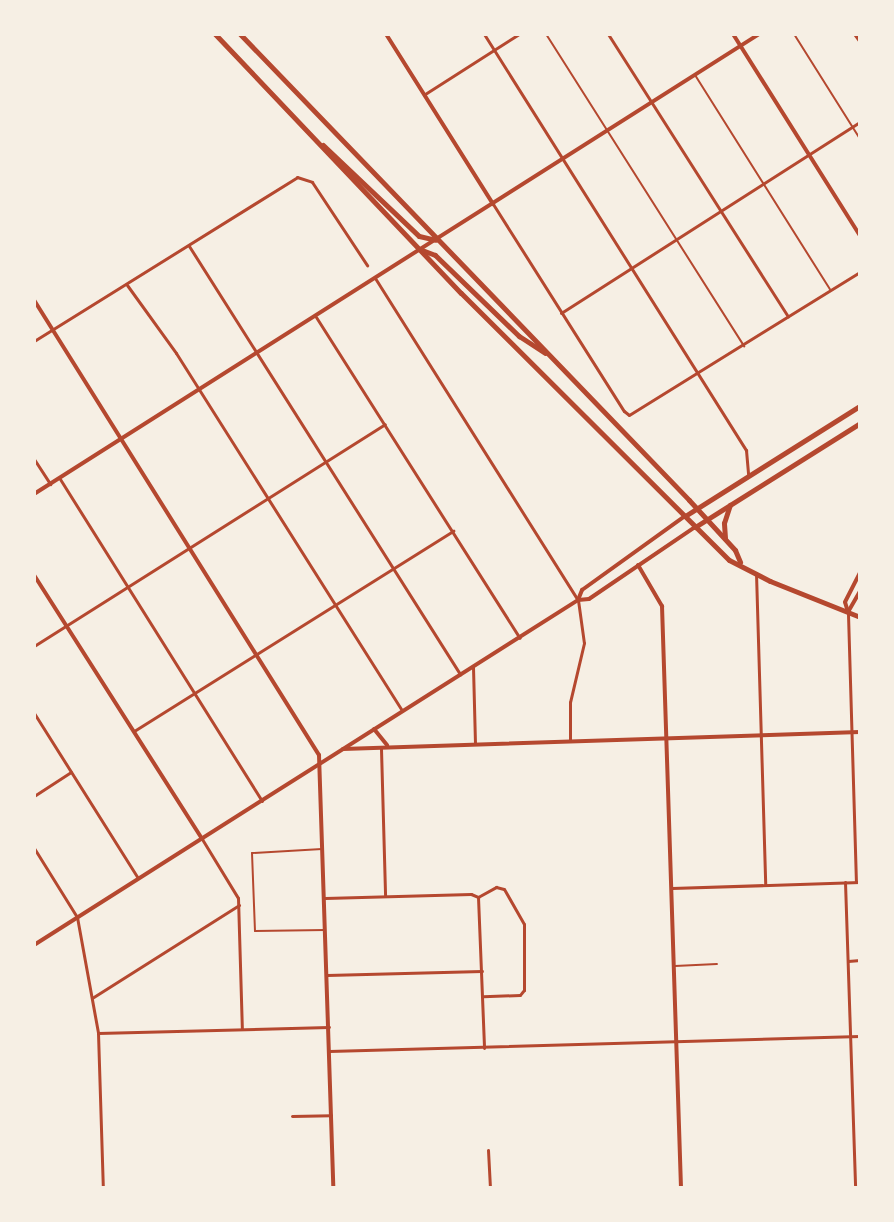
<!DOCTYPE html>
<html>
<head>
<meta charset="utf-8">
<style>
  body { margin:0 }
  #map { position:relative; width:894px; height:1222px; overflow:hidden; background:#f6efe4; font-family:"Work Sans",sans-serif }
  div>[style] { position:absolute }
  .service>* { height:2px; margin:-1px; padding:0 1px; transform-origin:1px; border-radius:1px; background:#b5482f }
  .minor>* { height:3px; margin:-1.5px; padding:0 1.5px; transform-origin:1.5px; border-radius:1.5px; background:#b5482f }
  .tertiary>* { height:4px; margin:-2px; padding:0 2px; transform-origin:2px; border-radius:2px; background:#b5482f }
  .secondary>* { height:4px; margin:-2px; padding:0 2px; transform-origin:2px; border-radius:2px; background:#b5482f }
  .primary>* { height:5px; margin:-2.5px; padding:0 2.5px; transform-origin:2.5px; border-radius:2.5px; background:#b5482f }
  span { translate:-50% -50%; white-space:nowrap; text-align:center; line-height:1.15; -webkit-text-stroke:8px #f6efe4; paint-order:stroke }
  .frame { position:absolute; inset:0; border:36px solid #f6efe4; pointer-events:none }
</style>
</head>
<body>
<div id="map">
  <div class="service">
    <i style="left:546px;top:34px;width:370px;rotate:57.6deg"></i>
    <i style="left:794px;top:34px;width:124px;rotate:57.8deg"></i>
    <i style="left:695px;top:75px;width:253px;rotate:57.8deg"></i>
    <i style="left:322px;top:849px;width:70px;rotate:176.7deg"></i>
    <i style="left:252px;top:853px;width:78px;rotate:87.8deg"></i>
    <i style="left:255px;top:931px;width:70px;rotate:-0.8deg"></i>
    <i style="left:675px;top:966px;width:42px;rotate:-2.7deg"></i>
  </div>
  <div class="minor">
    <i style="left:484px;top:34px;width:492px;rotate:57.8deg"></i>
    <i style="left:746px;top:450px;width:25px;rotate:85deg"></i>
    <i style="left:608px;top:34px;width:335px;rotate:57.5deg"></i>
    <i style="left:425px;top:94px;width:112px;rotate:-32.6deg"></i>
    <i style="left:493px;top:204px;width:245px;rotate:57.7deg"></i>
    <i style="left:624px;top:411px;width:6px;rotate:39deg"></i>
    <i style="left:629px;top:415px;width:272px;rotate:-31.8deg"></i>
    <i style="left:189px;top:246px;width:507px;rotate:57.66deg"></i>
    <i style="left:375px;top:278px;width:381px;rotate:57.8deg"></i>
    <i style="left:578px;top:600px;width:43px;rotate:82.1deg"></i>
    <i style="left:584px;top:643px;width:61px;rotate:103.3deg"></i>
    <i style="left:570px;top:702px;width:38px;rotate:90deg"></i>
    <i style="left:127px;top:285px;width:84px;rotate:54.2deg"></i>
    <i style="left:176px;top:353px;width:423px;rotate:57.7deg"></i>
    <i style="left:561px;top:313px;width:355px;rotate:-32.6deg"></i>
    <i style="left:316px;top:317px;width:380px;rotate:57.6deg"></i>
    <i style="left:34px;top:341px;width:310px;rotate:-31.9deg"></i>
    <i style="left:297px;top:177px;width:16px;rotate:18deg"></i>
    <i style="left:312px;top:182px;width:100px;rotate:56.5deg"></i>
    <i style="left:34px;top:459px;width:30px;rotate:57deg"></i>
    <i style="left:60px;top:479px;width:380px;rotate:57.9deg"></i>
    <i style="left:756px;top:573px;width:312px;rotate:88.3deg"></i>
    <i style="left:848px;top:614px;width:268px;rotate:88.3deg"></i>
    <i style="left:34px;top:646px;width:415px;rotate:-32.3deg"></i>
    <i style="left:473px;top:667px;width:76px;rotate:88.5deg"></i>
    <i style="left:34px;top:713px;width:195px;rotate:57.8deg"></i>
    <i style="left:134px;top:731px;width:377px;rotate:-32.1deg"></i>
    <i style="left:381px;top:749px;width:147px;rotate:88.4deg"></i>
    <i style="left:34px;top:796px;width:44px;rotate:-33deg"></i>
    <i style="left:202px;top:839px;width:69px;rotate:58.6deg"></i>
    <i style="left:238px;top:898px;width:131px;rotate:88.3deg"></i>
    <i style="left:34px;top:848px;width:81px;rotate:58.1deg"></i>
    <i style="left:77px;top:917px;width:118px;rotate:79.7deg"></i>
    <i style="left:98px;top:1033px;width:155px;rotate:88.2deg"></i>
    <i style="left:845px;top:882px;width:306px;rotate:88.1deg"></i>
    <i style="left:672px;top:888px;width:188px;rotate:-1.8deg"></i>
    <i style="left:478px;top:897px;width:21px;rotate:-29deg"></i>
    <i style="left:496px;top:887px;width:8px;rotate:14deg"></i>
    <i style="left:504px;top:889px;width:40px;rotate:60.3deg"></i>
    <i style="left:524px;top:924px;width:66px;rotate:90deg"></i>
    <i style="left:524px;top:990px;width:6px;rotate:129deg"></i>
    <i style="left:520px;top:995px;width:37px;rotate:178deg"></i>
    <i style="left:478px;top:897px;width:151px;rotate:87.7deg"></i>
    <i style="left:325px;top:898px;width:146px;rotate:-1.6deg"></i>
    <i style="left:471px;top:894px;width:8px;rotate:23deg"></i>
    <i style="left:848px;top:961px;width:12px;rotate:-5deg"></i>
    <i style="left:327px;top:975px;width:155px;rotate:-1.5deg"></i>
    <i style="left:92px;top:998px;width:174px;rotate:-32.3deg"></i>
    <i style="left:98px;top:1033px;width:231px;rotate:-1.5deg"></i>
    <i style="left:329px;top:1051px;width:531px;rotate:-1.62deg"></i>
    <i style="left:292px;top:1116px;width:39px;rotate:-1deg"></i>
    <i style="left:488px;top:1150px;width:38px;rotate:87deg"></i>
  </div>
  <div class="tertiary">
    <i style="left:733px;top:34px;width:239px;rotate:57.8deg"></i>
    <i style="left:855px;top:34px;width:9px;rotate:54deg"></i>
    <i style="left:34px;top:300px;width:537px;rotate:57.94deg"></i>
    <i style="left:319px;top:755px;width:433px;rotate:88.1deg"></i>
    <i style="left:638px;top:565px;width:48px;rotate:59.7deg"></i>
    <i style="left:662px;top:606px;width:582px;rotate:88.13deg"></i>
    <i style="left:34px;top:575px;width:313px;rotate:57.5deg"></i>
    <i style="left:848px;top:612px;width:10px;rotate:-107deg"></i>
    <i style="left:845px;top:602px;width:33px;rotate:-63deg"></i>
    <i style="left:848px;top:612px;width:24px;rotate:-60deg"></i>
    <i style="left:374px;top:729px;width:21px;rotate:51deg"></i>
    <i style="left:343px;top:749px;width:517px;rotate:-1.88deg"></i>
  </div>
  <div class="secondary">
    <i style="left:386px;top:34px;width:201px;rotate:57.8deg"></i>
    <i style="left:34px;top:494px;width:859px;rotate:-32.39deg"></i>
    <i style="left:578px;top:600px;width:11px;rotate:-68deg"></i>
    <i style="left:582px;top:590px;width:127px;rotate:-35.7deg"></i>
    <i style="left:34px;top:945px;width:644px;rotate:-32.38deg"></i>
    <i style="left:578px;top:600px;width:11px;rotate:-5deg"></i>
    <i style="left:589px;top:599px;width:128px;rotate:-34.2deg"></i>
  </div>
  <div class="primary">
    <i style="left:215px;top:34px;width:357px;rotate:46.5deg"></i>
    <i style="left:461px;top:293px;width:378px;rotate:44.9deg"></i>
    <i style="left:729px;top:560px;width:46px;rotate:27.1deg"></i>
    <i style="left:770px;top:581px;width:97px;rotate:21.8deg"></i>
    <i style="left:240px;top:34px;width:647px;rotate:46.06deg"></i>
    <i style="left:689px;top:500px;width:68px;rotate:47.4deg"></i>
    <i style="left:735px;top:550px;width:13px;rotate:67deg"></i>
    <i style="left:323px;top:145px;width:132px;rotate:43.5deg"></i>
    <i style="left:419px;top:236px;width:17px;rotate:13deg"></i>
    <i style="left:422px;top:250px;width:14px;rotate:21deg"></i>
    <i style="left:435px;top:255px;width:117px;rotate:44deg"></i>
    <i style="left:519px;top:336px;width:31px;rotate:33deg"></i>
    <i style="left:685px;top:516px;width:207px;rotate:-32.2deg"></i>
    <i style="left:695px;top:527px;width:195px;rotate:-32.2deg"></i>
    <i style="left:725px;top:538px;width:15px;rotate:-94deg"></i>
    <i style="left:724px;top:523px;width:19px;rotate:-72deg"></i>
  </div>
  <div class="frame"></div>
</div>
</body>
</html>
